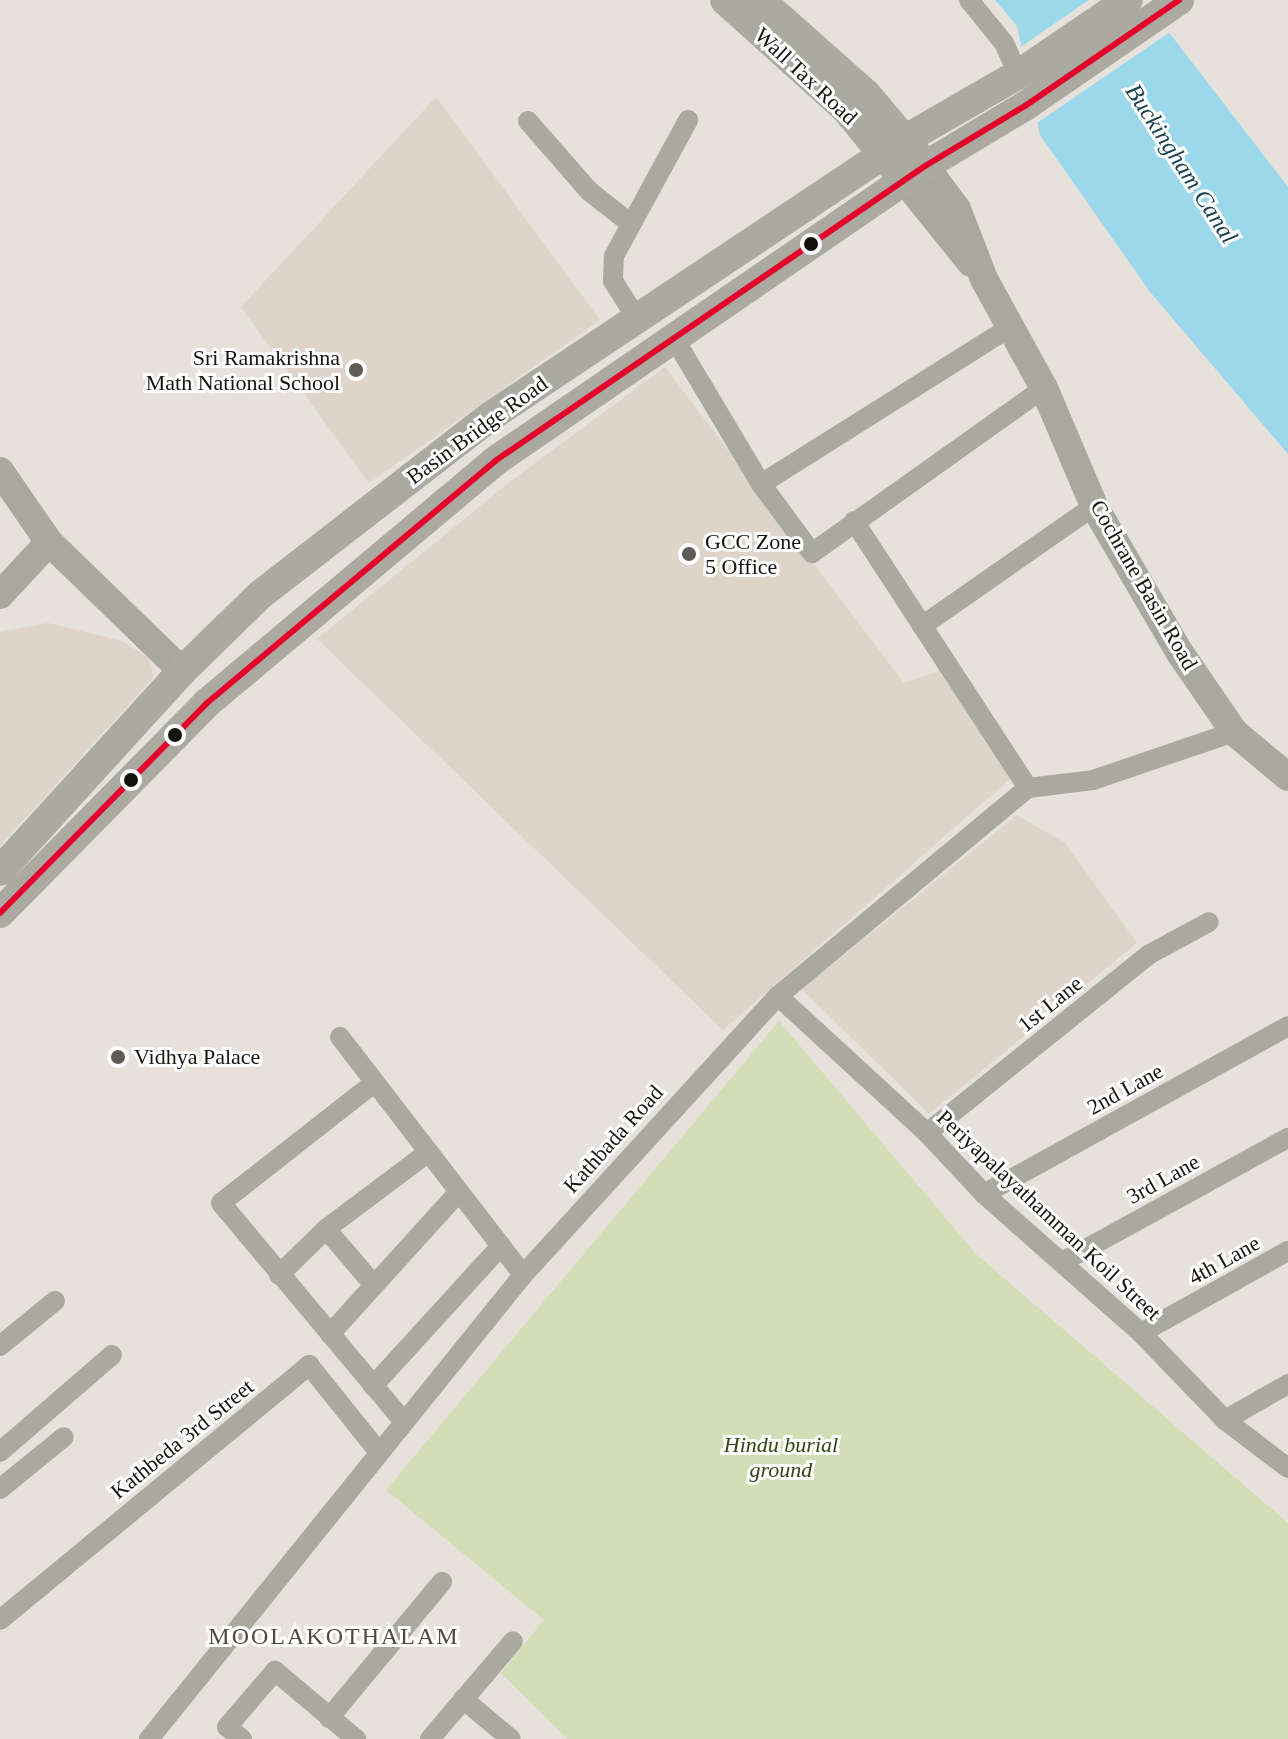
<!DOCTYPE html>
<html>
<head>
<meta charset="utf-8">
<style>
  body { margin:0 }
  #map { position:relative; width:1288px; height:1739px; overflow:hidden; background:#e6e1db; font-family:Georgia,serif }
  div>[style] { position:absolute }
  .built>* { inset:0; background:#ded4c9 }
  .green>* { inset:0; background:#d3deb7 }
  .water>* { inset:0; background:#9cd8eb }
  .pier>* { inset:0; background:#e6e1db }
  .street>* { height:20px; margin:-10px; padding:0 10px; transform-origin:10px; border-radius:10px; background:#a9a9a0 }
  .secondary>* { height:28px; margin:-14px; padding:0 14px; transform-origin:14px; border-radius:14px; background:#a8a89e }
  .primary>* { height:30px; margin:-15px; padding:0 15px; transform-origin:15px; border-radius:15px; background:#aaaaa0 }
  .bus-1>* { height:6px; margin:-3px; padding:0 3px; transform-origin:3px; border-radius:3px; background:#e4002b }
  .dots>* { width:22px; height:22px; translate:-50% -50%; box-sizing:border-box; border:4px solid #fff; border-radius:50% }
  span { translate:-50% -50%; white-space:nowrap; text-align:center; line-height:1.15; -webkit-text-stroke:6px #fff; paint-order:stroke }
  .street-label { font-size:22px; color:#16130f }
  .poi-label { font-size:22px; color:#16130f }
  .right { translate:-100% -50%; text-align:right }
  .left { translate:0 -50%; text-align:left }
  .park-label { font-size:22px; color:#354412; font-style:italic }
  .water-label { font-size:24px; color:#19414e; font-style:italic }
  .neighbourhood-label { font-size:24px; color:#504940; letter-spacing:2px }
</style>
</head>
<body>
<div id="map">
  <div class="built">
    <i style="clip-path:polygon(436px 97px,600px 320px,369px 483px,241px 307px)"></i>
    <i style="clip-path:polygon(665px 367px,904px 683px,945px 669px,1010px 779px,723px 1030px,317px 639px,511px 481px)"></i>
    <i style="clip-path:polygon(48px 623px,122px 641px,149px 658px,154px 677px,0 846px,0 632px)"></i>
    <i style="clip-path:polygon(1017px 815px,1065px 843px,1137px 943px,929px 1114px,802px 989px)"></i>
  </div>
  <div class="green">
    <i style="clip-path:polygon(779px 1021px,976px 1254px,1288px 1523px,1288px 1739px,568px 1739px,501px 1673px,544px 1620px,386px 1490px)"></i>
  </div>
  <div class="water">
    <i style="clip-path:polygon(995px 0,1144px 0,1288px 187px,1288px 454px,1150px 292px,1040px 135px,1017px 26px)"></i>
  </div>
  <div class="pier">
    <i style="clip-path:polygon(1089px 0,1149px 0,1173px 30px,1034px 125px,1019px 48px)"></i>
  </div>
  <div class="street">
    <i style="left:969px;top:0;width:55px;rotate:50.9deg"></i>
    <i style="left:1004px;top:43px;width:35px;rotate:66deg"></i>
    <i style="left:528px;top:121px;width:93px;rotate:48.9deg"></i>
    <i style="left:589px;top:191px;width:52px;rotate:38deg"></i>
    <i style="left:637px;top:319px;width:45px;rotate:-122.3deg"></i>
    <i style="left:613px;top:281px;width:25px;rotate:-88deg"></i>
    <i style="left:614px;top:256px;width:155px;rotate:-61.4deg"></i>
    <i style="left:674px;top:338px;width:170px;rotate:59.2deg"></i>
    <i style="left:761px;top:484px;width:86px;rotate:53.5deg"></i>
    <i style="left:812px;top:553px;width:285px;rotate:-35.4deg"></i>
    <i style="left:761px;top:484px;width:293px;rotate:-32.2deg"></i>
    <i style="left:854px;top:521px;width:319px;rotate:56.9deg"></i>
    <i style="left:922px;top:626px;width:210px;rotate:-34.9deg"></i>
    <i style="left:778px;top:996px;width:202px;rotate:42.6deg"></i>
    <i style="left:927px;top:1133px;width:83px;rotate:46.9deg"></i>
    <i style="left:984px;top:1194px;width:210px;rotate:41.5deg"></i>
    <i style="left:1141px;top:1333px;width:121px;rotate:46deg"></i>
    <i style="left:1225px;top:1420px;width:79px;rotate:37.3deg"></i>
    <i style="left:340px;top:1037px;width:300px;rotate:52.4deg"></i>
    <i style="left:374px;top:1083px;width:194px;rotate:141.9deg"></i>
    <i style="left:221px;top:1203px;width:284px;rotate:50.1deg"></i>
    <i style="left:927px;top:1133px;width:284px;rotate:-38.8deg"></i>
    <i style="left:1148px;top:955px;width:69px;rotate:-28.4deg"></i>
    <i style="left:984px;top:1194px;width:347px;rotate:-28.9deg"></i>
    <i style="left:326px;top:1229px;width:74px;rotate:49.4deg"></i>
    <i style="left:1062px;top:1262px;width:258px;rotate:-28.8deg"></i>
    <i style="left:279px;top:1275px;width:66px;rotate:-44.4deg"></i>
    <i style="left:326px;top:1229px;width:125px;rotate:-36.9deg"></i>
    <i style="left:1141px;top:1333px;width:168px;rotate:-29.2deg"></i>
    <i style="left:330px;top:1334px;width:190px;rotate:-47.8deg"></i>
    <i style="left:0;top:1346px;width:71px;rotate:-39.3deg"></i>
    <i style="left:373px;top:1386px;width:188px;rotate:-47.6deg"></i>
    <i style="left:1225px;top:1420px;width:73px;rotate:-29.7deg"></i>
    <i style="left:0;top:1452px;width:148px;rotate:-40.9deg"></i>
    <i style="left:0;top:1489px;width:82px;rotate:-39.1deg"></i>
    <i style="left:0;top:1620px;width:401px;rotate:-39.5deg"></i>
    <i style="left:309px;top:1365px;width:110px;rotate:51.3deg"></i>
    <i style="left:463px;top:1699px;width:62px;rotate:39.8deg"></i>
    <i style="left:329px;top:1718px;width:177px;rotate:-50.3deg"></i>
    <i style="left:149px;top:1739px;width:596px;rotate:-51.13deg"></i>
    <i style="left:523px;top:1275px;width:378px;rotate:-47.6deg"></i>
    <i style="left:778px;top:996px;width:325px;rotate:-39.8deg"></i>
    <i style="left:1028px;top:788px;width:65px;rotate:-7deg"></i>
    <i style="left:1093px;top:780px;width:149px;rotate:-18.8deg"></i>
    <i style="left:242px;top:1739px;width:19px;rotate:-141deg"></i>
    <i style="left:227px;top:1727px;width:74px;rotate:-49.4deg"></i>
    <i style="left:275px;top:1671px;width:106px;rotate:40deg"></i>
    <i style="left:430px;top:1739px;width:128px;rotate:-49.7deg"></i>
  </div>
  <div class="secondary">
    <i style="left:925px;top:166px;width:54px;rotate:53.3deg"></i>
    <i style="left:957px;top:209px;width:75px;rotate:68.9deg"></i>
    <i style="left:984px;top:279px;width:124px;rotate:61.2deg"></i>
    <i style="left:1044px;top:388px;width:128px;rotate:67deg"></i>
    <i style="left:1094px;top:506px;width:170px;rotate:59.7deg"></i>
    <i style="left:1180px;top:653px;width:96px;rotate:55.6deg"></i>
    <i style="left:1234px;top:732px;width:70px;rotate:39.8deg"></i>
    <i style="left:905px;top:181px;width:105px;rotate:51.2deg"></i>
    <i style="left:0;top:471px;width:86px;rotate:55.4deg"></i>
    <i style="left:49px;top:542px;width:185px;rotate:44.1deg"></i>
    <i style="left:0;top:595px;width:72px;rotate:-47.2deg"></i>
  </div>
  <div class="primary">
    <i style="left:725px;top:0;width:163px;rotate:42deg"></i>
    <i style="left:846px;top:109px;width:79px;rotate:50.7deg"></i>
    <i style="left:760px;top:0;width:142px;rotate:41.6deg"></i>
    <i style="left:866px;top:94px;width:81px;rotate:50deg"></i>
    <i style="left:0;top:871px;width:270px;rotate:-47.7deg"></i>
    <i style="left:182px;top:671px;width:109px;rotate:-44.3deg"></i>
    <i style="left:260px;top:595px;width:292px;rotate:-37.8deg"></i>
    <i style="left:491px;top:416px;width:499px;rotate:-33.7deg"></i>
    <i style="left:906px;top:139px;width:134px;rotate:-30deg"></i>
    <i style="left:1022px;top:72px;width:128px;rotate:-34.2deg"></i>
    <i style="left:0;top:913px;width:295px;rotate:-45.4deg"></i>
    <i style="left:207px;top:703px;width:376px;rotate:-40deg"></i>
    <i style="left:495px;top:461px;width:521px;rotate:-34.45deg"></i>
    <i style="left:925px;top:166px;width:117px;rotate:-31deg"></i>
    <i style="left:1025px;top:106px;width:187px;rotate:-34.5deg"></i>
  </div>
  <div class="bus-1">
    <i style="left:0;top:913px;width:295px;rotate:-45.4deg"></i>
    <i style="left:207px;top:703px;width:376px;rotate:-40deg"></i>
    <i style="left:495px;top:461px;width:521px;rotate:-34.45deg"></i>
    <i style="left:925px;top:166px;width:117px;rotate:-31deg"></i>
    <i style="left:1025px;top:106px;width:187px;rotate:-34.5deg"></i>
  </div>
  <div class="dots">
    <i style="left:811px;top:244px;background:#16130f"></i>
    <i style="left:356px;top:370px;background:#5f5b56"></i>
    <i style="left:689px;top:554px;background:#5f5b56"></i>
    <i style="left:175px;top:735px;background:#16130f"></i>
    <i style="left:131px;top:780px;background:#16130f"></i>
    <i style="left:118px;top:1057px;background:#5f5b56"></i>
  </div>
  <div class="street-label">
    <span style="left:806px;top:76px;rotate:43deg">Wall Tax Road</span>
    <span style="left:477px;top:430px;rotate:-36deg">Basin Bridge Road</span>
    <span style="left:1144px;top:585px;rotate:60deg">Cochrane Basin Road</span>
    <span style="left:1050px;top:1004px;rotate:-39deg">1st Lane</span>
    <span style="left:1125px;top:1089px;rotate:-29deg">2nd Lane</span>
    <span style="left:613px;top:1139px;rotate:-48deg">Kathbada Road</span>
    <span style="left:1163px;top:1179px;rotate:-29deg">3rd Lane</span>
    <span style="left:1049px;top:1215px;rotate:43deg">Periyapalayathamman Koil Street</span>
    <span style="left:1224px;top:1260px;rotate:-29deg">4th Lane</span>
    <span style="left:182px;top:1439px;rotate:-39deg">Kathbeda 3rd Street</span>
  </div>
  <div class="poi-label">
    <span class="right" style="left:340px;top:370px">Sri Ramakrishna<br>Math National School</span>
    <span class="left" style="left:705px;top:554px">GCC Zone<br>5 Office</span>
    <span class="left" style="left:134px;top:1057px">Vidhya Palace</span>
  </div>
  <div class="park-label">
    <span style="left:781px;top:1457px">Hindu burial<br>ground</span>
  </div>
  <div class="water-label">
    <span style="left:1181px;top:164px;rotate:57deg">Buckingham Canal</span>
  </div>
  <div class="neighbourhood-label">
    <span style="left:334px;top:1637px">MOOLAKOTHALAM</span>
  </div>
</div>
</body>
</html>
